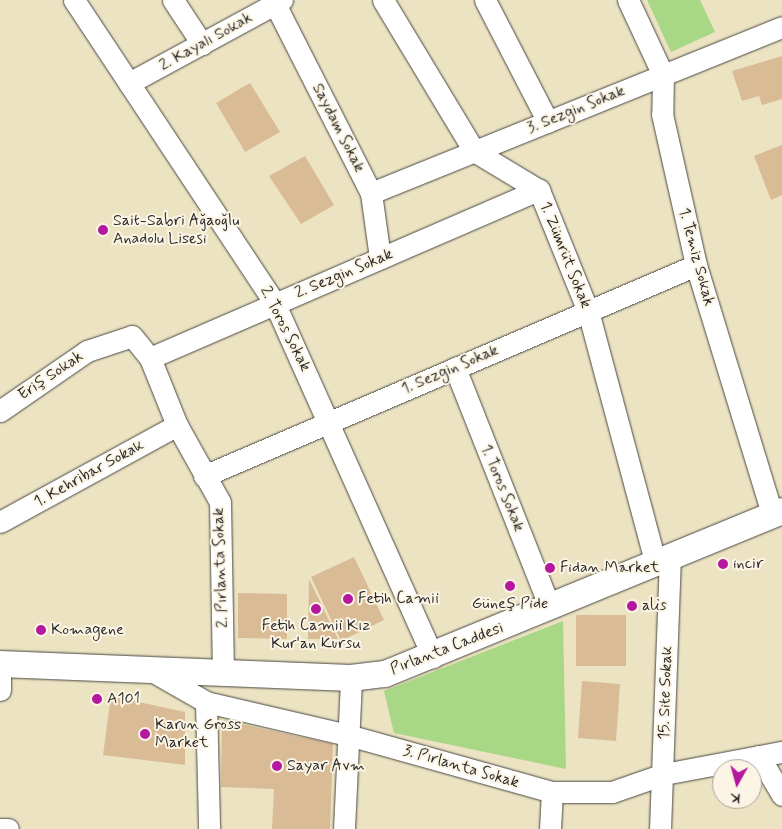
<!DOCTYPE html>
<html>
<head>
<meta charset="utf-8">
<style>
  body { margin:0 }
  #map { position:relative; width:782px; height:829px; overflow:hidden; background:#ece3c2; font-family:Mynerve,sans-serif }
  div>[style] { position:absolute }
  .green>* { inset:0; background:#a8d785 }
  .building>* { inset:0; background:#d9bb96 }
  .roads { filter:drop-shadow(0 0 1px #484742) drop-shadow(0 0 1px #484742) }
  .minor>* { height:21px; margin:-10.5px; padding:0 10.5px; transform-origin:10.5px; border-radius:10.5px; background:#fff }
  .tertiary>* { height:26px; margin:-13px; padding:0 13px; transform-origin:13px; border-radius:13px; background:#fff }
  .dots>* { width:14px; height:14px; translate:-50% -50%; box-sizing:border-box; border:2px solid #fcf5e5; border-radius:50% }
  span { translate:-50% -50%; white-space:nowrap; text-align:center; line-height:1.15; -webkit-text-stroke:4px #fcf5e5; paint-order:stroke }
  .street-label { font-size:16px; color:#2b2b2b }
  .poi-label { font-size:16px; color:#2b2b2b }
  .left { translate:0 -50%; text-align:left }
  .north { position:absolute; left:712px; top:759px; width:50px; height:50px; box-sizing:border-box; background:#fcf5e5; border:1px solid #a8a49b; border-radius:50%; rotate:187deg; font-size:14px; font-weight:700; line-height:20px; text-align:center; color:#2b2b2b }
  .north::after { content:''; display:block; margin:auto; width:18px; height:22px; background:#b5179e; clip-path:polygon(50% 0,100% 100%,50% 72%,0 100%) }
</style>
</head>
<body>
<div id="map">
  <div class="green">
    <i style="clip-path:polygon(647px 0,700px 0,715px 32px,671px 52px)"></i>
    <i style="clip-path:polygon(563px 621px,566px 769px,394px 733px,384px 691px)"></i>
  </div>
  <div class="building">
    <i style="clip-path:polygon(782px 56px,782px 99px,762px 105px,759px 96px,742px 101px,732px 71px)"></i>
    <i style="clip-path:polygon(250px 83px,280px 132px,245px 152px,216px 103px)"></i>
    <i style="clip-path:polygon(782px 145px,782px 195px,771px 200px,754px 156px)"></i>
    <i style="clip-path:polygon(305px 156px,334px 205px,301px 224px,269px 176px)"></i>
    <i style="clip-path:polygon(354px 557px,384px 620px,341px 641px,311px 577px)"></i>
    <i style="clip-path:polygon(309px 579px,338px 639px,308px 639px)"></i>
    <i style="clip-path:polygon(238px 593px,287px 594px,287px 639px,238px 638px)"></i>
    <i style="clip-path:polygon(576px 615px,626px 615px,626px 666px,576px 666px)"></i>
    <i style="clip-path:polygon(582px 681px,620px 684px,616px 741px,578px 738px)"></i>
    <i style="clip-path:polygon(111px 696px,185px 712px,185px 765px,103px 755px)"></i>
    <i style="clip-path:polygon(222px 720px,333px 744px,330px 829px,272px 829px,274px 789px,221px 787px)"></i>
  </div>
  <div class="roads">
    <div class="minor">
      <i style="left:74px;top:0;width:364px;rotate:56.5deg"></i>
      <i style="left:275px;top:304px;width:387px;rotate:65.9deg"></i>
      <i style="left:173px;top:0;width:53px;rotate:56.6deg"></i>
      <i style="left:383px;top:0;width:176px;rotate:58.9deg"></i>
      <i style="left:474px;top:151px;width:76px;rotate:31deg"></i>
      <i style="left:539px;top:190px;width:131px;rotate:68deg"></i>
      <i style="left:588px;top:311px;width:262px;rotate:75deg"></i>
      <i style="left:485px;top:0;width:137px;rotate:62.7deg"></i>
      <i style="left:628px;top:0;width:83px;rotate:65deg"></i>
      <i style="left:663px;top:75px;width:39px;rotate:91deg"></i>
      <i style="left:662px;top:114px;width:155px;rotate:77.3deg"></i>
      <i style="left:696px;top:265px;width:260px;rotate:73deg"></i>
      <i style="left:275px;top:4px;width:212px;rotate:63.1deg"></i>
      <i style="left:371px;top:193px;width:66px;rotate:82.1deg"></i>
      <i style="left:129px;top:83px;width:174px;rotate:-28.5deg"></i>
      <i style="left:371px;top:193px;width:443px;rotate:-22deg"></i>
      <i style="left:150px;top:358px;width:424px;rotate:-23.4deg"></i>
      <i style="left:455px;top:368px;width:258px;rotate:68.4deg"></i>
      <i style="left:0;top:411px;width:106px;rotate:-34.6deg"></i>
      <i style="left:87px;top:351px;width:47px;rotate:-18.4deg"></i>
      <i style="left:132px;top:336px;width:28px;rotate:51deg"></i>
      <i style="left:150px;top:358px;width:72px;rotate:68.1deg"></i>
      <i style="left:177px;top:425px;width:88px;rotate:60.8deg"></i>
      <i style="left:220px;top:502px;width:170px;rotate:89deg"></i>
      <i style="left:204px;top:476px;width:535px;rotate:-23.21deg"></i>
      <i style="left:0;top:522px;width:202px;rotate:-28.7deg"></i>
      <i style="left:0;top:662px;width:28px;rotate:90deg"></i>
      <i style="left:150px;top:670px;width:64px;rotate:29.7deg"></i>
      <i style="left:206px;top:702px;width:146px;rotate:13.1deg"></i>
      <i style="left:348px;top:735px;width:212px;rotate:15.6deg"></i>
      <i style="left:552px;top:792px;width:60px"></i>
      <i style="left:612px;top:792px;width:55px;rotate:-19.1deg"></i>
      <i style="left:664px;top:774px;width:120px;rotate:-10.6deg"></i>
      <i style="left:206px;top:702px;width:127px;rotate:88.6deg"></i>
      <i style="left:759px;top:756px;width:45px;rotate:59.5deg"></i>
      <i style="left:0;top:829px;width:8px"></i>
      <i style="left:344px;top:829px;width:151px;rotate:-87.3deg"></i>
      <i style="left:550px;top:829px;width:37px;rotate:-87deg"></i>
      <i style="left:660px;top:829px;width:271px;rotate:-87.9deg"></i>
    </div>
    <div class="tertiary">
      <i style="left:0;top:664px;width:351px;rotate:2.3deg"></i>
      <i style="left:351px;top:678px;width:34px;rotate:-7deg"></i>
      <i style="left:385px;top:674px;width:429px;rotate:-22.3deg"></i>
    </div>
  </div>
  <div class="dots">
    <i style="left:103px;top:230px;background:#b5179e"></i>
    <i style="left:723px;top:564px;background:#b5179e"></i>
    <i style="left:550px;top:568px;background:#b5179e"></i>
    <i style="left:510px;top:586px;background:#b5179e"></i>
    <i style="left:348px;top:599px;background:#b5179e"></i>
    <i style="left:632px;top:606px;background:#b5179e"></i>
    <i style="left:316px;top:609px;background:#b5179e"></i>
    <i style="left:41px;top:630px;background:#b5179e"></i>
    <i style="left:97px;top:699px;background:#b5179e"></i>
    <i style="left:145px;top:734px;background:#b5179e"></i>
    <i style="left:277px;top:766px;background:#b5179e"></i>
  </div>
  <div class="street-label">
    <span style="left:206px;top:42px;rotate:-29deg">2. Kayalı Sokak</span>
    <span style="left:576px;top:110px;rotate:-22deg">3. Sezgin Sokak</span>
    <span style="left:338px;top:128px;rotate:63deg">Saydam Sokak</span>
    <span style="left:565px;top:255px;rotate:68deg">1. Zümrüt Sokak</span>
    <span style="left:696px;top:257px;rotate:75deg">1. Temiz Sokak</span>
    <span style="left:344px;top:274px;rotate:-23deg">2. Sezgin Sokak</span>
    <span style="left:285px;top:329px;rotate:63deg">2. Toros Sokak</span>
    <span style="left:450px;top:370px;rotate:-23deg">1. Sezgin Sokak</span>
    <span style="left:51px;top:376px;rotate:-34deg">Eriş Sokak</span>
    <span style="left:89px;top:474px;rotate:-29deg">1. Kehribar Sokak</span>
    <span style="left:502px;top:488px;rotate:68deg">1. Toros Sokak</span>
    <span style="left:221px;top:568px;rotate:-92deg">2. Pırlanta Sokak</span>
    <span style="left:447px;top:649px;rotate:-21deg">Pırlanta Caddesi</span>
    <span style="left:666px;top:693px;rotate:-88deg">15. Site Sokak</span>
    <span style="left:461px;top:767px;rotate:16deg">3. Pırlanta Sokak</span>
  </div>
  <div class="poi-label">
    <span class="left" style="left:113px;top:230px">Sait-Sabri Ağaoğlu<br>Anadolu Lisesi</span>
    <span class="left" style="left:733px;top:564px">incir</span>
    <span class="left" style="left:560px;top:568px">Fidan Market</span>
    <span class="left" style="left:358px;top:599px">Fetih Camii</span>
    <span style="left:510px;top:604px">Güneş Pide</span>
    <span class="left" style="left:642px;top:606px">alis</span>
    <span style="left:316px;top:635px">Fetih Camii Kız<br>Kur'an Kursu</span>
    <span class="left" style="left:51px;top:630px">Komagene</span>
    <span class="left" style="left:107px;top:699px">A101</span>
    <span class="left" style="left:155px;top:734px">Karun Gross<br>Market</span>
    <span class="left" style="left:287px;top:766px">Sayar Avm</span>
  </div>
  <div class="north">K</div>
</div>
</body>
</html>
